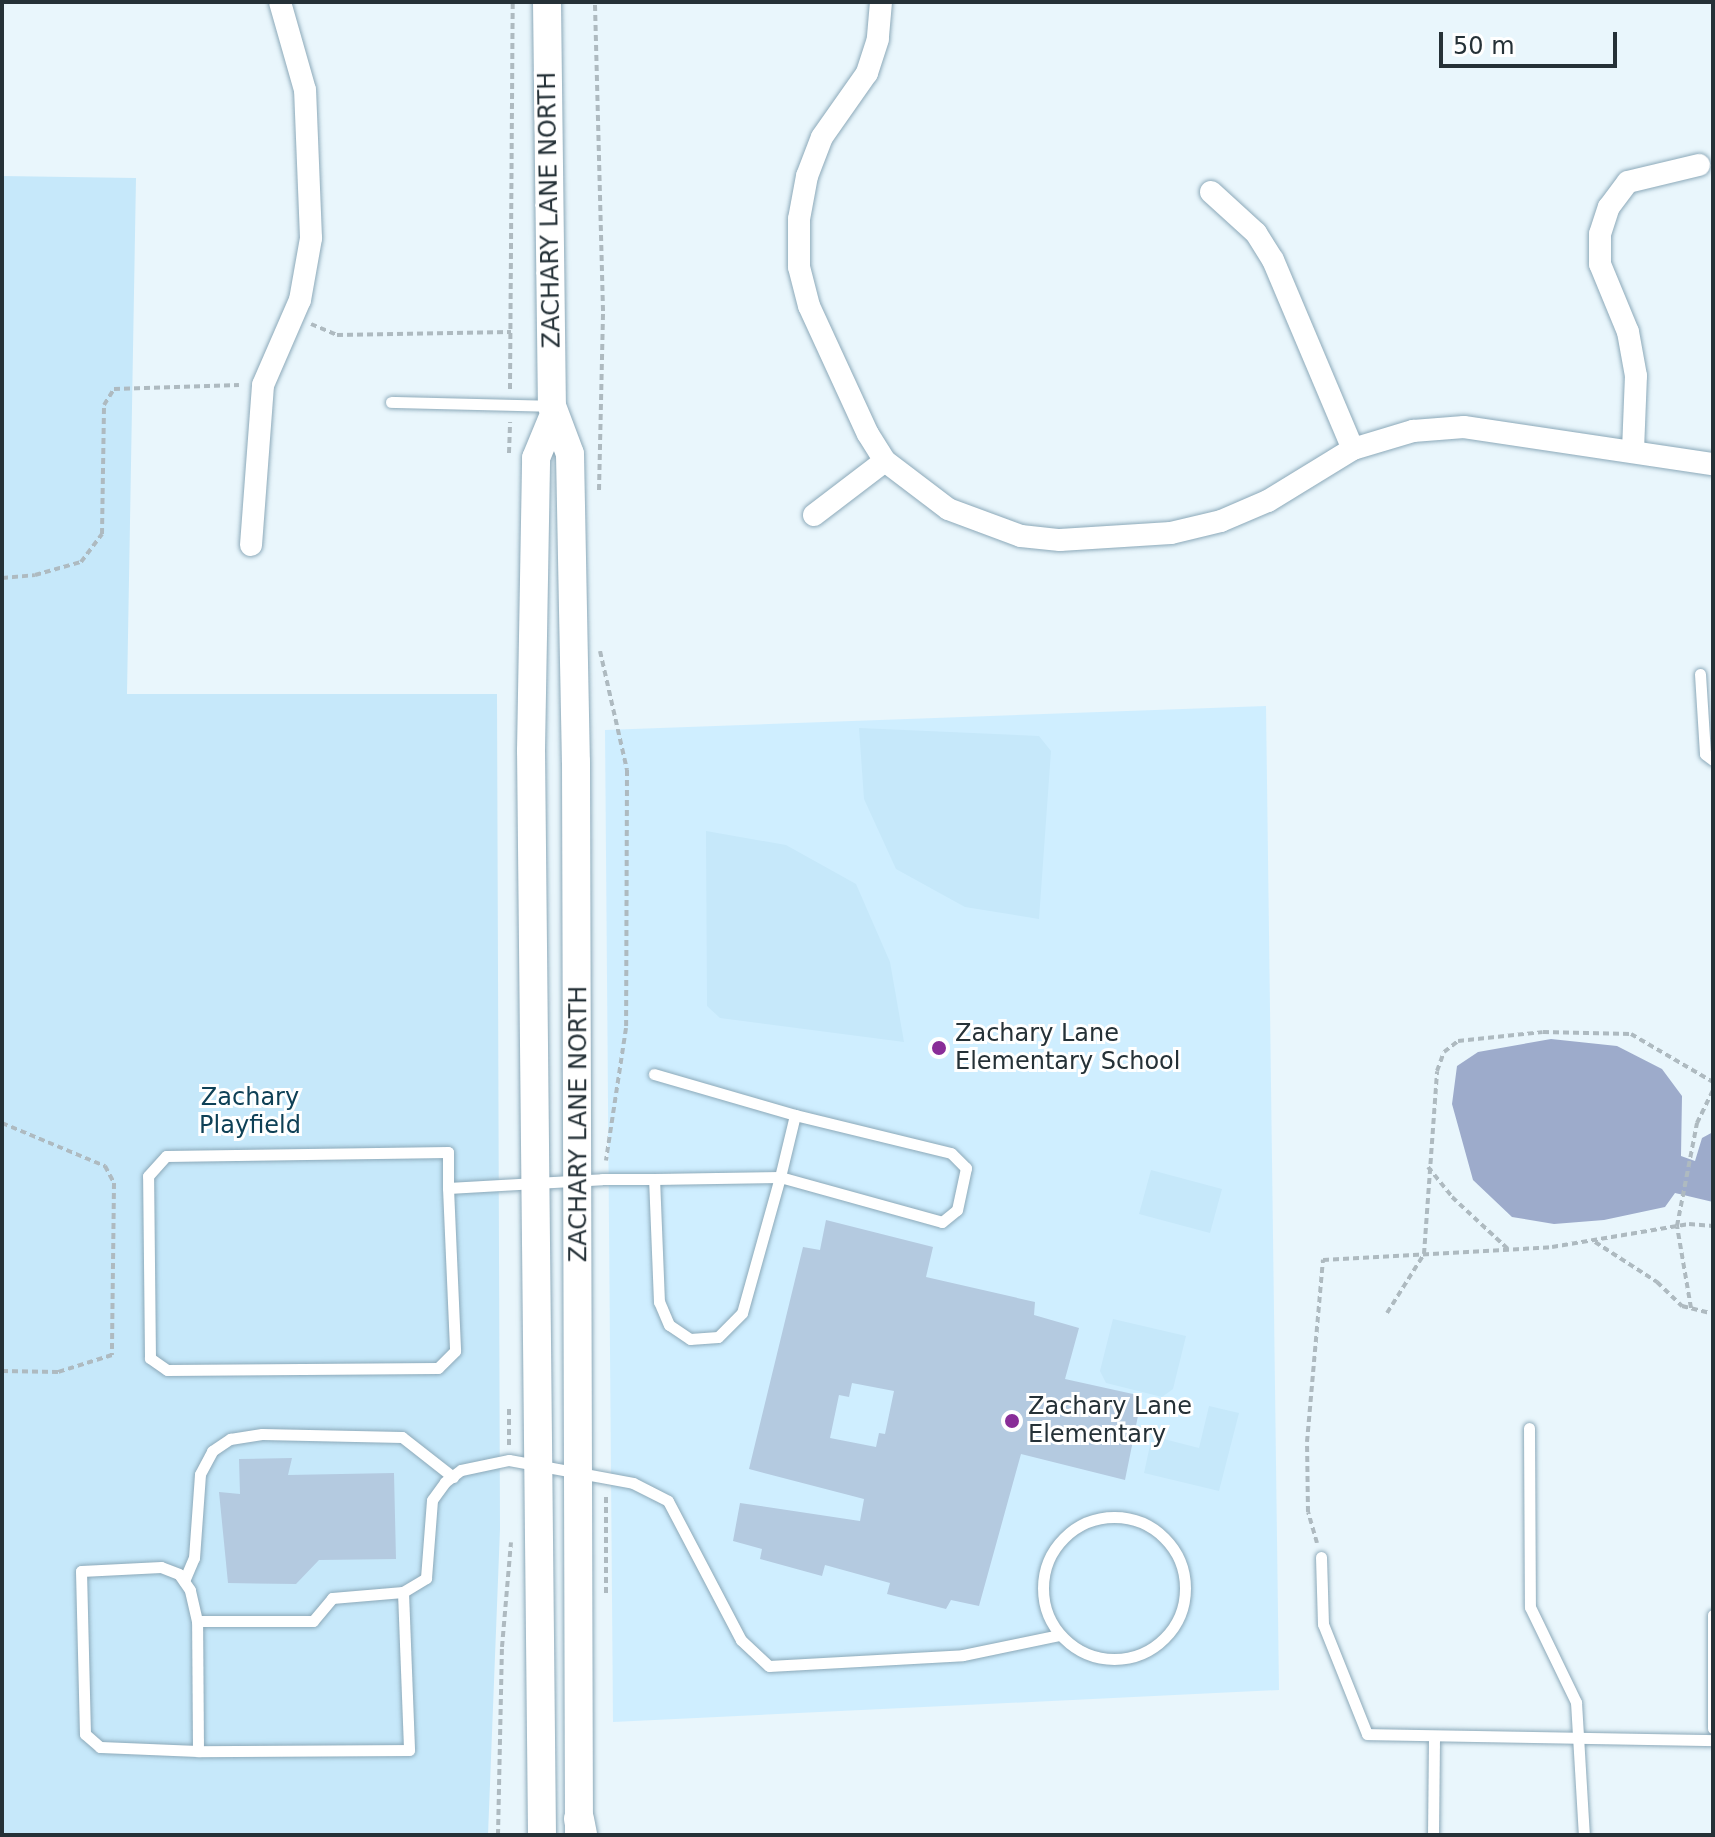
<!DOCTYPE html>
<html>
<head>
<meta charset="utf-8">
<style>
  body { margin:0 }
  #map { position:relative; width:1715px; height:1837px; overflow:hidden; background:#e9f6fc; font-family:"DejaVu Sans",sans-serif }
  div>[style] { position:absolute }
  .built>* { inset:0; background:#cfeeff }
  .green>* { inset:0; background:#c6e8fa }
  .water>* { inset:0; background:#9dabcb }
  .building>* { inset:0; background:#b4cae0 }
  .path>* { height:4px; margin-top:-2px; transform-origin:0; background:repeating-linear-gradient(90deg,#aebac0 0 6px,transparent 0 10px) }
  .roads { filter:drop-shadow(0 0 2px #8ca9b9) drop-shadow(0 0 2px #8ca9b9) }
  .service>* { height:11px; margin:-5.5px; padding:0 5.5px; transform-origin:5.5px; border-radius:5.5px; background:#fff }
  .service>.ring { margin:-5.5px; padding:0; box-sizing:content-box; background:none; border:11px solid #fff; border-radius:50% }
  .minor>* { height:22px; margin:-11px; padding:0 11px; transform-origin:11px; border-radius:11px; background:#fff }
  .tertiary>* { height:28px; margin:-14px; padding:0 14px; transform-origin:14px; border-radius:14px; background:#fff }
  .secondary>* { height:30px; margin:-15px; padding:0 15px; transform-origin:15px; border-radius:15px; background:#fff }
  .dots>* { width:22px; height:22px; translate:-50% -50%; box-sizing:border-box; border:4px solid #fff; border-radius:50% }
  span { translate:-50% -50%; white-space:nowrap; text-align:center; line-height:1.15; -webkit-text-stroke:6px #fff; paint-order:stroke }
  .street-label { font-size:24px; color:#253137 }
  .poi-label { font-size:24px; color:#253137 }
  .left { translate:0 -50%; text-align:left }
  .park-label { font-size:24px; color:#0e4056 }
  .frame { position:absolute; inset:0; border:4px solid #253137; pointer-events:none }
  .scale { position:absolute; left:1439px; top:32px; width:178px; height:36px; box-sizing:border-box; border:4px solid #253137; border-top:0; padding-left:10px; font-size:24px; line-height:28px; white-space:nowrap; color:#253137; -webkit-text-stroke:6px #fff; paint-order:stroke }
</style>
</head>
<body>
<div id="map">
  <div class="built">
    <i style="clip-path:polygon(1266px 706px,1279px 1690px,613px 1722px,605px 730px)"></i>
  </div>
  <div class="green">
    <i style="clip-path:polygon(2px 176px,136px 178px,127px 694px,497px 694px,500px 1529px,488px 1835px,2px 1833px)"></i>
    <i style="clip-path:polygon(859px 728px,1039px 736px,1051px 751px,1039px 919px,965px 907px,896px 869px,864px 799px)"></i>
    <i style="clip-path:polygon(706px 831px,786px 845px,856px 884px,890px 962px,904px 1042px,720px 1018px,707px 1006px)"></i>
    <i style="clip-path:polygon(1151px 1170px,1222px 1189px,1210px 1233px,1139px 1214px)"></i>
    <i style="clip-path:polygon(1113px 1319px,1186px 1336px,1173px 1389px,1162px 1397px,1106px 1383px,1100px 1371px)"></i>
    <i style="clip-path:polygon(1209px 1406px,1239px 1413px,1219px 1491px,1144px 1473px,1152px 1436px,1199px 1448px)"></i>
  </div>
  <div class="water">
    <i style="clip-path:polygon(1551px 1039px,1617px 1046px,1662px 1069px,1682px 1096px,1681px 1156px,1695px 1161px,1702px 1138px,1713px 1132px,1713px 1202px,1675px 1193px,1665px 1207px,1604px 1220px,1554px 1224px,1512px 1217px,1473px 1180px,1452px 1104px,1457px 1066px,1478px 1052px)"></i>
  </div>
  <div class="building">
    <i style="clip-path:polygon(evenodd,826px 1220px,933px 1247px,926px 1277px,1035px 1302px,1034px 1315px,1079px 1328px,1065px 1379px,1142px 1396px,1125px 1480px,1021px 1454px,979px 1606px,951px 1600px,946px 1609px,887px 1594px,890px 1583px,825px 1565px,822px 1576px,760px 1559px,762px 1549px,733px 1541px,740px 1503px,860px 1521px,864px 1499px,749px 1469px,803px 1247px,820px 1250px,826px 1220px,852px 1383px,894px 1391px,885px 1434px,879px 1433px,876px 1447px,830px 1438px,839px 1395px,849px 1397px,852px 1383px)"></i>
    <i style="clip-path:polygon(292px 1458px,288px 1475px,394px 1473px,396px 1559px,319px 1560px,296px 1584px,228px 1583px,219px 1492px,240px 1494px,239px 1459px)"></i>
  </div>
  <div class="path">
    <i style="left:594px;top:2px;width:108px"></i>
    <i style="left:595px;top:5px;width:309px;rotate:88.5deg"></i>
    <i style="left:603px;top:314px;width:176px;rotate:91.3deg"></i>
    <i style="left:311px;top:324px;width:28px;rotate:23deg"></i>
    <i style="left:337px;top:335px;width:174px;rotate:-1deg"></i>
    <i style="left:510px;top:389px;width:387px;rotate:-89.6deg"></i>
    <i style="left:509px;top:453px;width:31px;rotate:-88deg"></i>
    <i style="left:2px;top:578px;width:33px;rotate:-5deg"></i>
    <i style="left:35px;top:575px;width:48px;rotate:-15.8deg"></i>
    <i style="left:81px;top:562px;width:35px;rotate:-53deg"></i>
    <i style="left:102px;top:534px;width:129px;rotate:-89.1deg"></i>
    <i style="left:104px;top:405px;width:19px;rotate:-58deg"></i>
    <i style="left:114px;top:389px;width:125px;rotate:-1.8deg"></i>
    <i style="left:600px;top:651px;width:122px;rotate:77.2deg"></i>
    <i style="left:627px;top:770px;width:258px;rotate:90.2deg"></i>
    <i style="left:626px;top:1028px;width:134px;rotate:98.6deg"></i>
    <i style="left:2px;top:1123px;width:112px;rotate:22.7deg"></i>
    <i style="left:105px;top:1166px;width:19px;rotate:62deg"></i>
    <i style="left:114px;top:1183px;width:172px;rotate:90.7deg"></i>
    <i style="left:112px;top:1355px;width:57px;rotate:162.5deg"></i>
    <i style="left:58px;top:1372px;width:56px;rotate:-179deg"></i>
    <i style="left:1428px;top:1167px;width:38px;rotate:51deg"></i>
    <i style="left:1452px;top:1197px;width:76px;rotate:42.9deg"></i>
    <i style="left:1595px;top:1242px;width:74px;rotate:32.8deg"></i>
    <i style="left:1657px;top:1282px;width:35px;rotate:44deg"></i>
    <i style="left:1682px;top:1306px;width:32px;rotate:14deg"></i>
    <i style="left:1691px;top:1308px;width:83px;rotate:-99.7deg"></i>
    <i style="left:1677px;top:1226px;width:105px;rotate:-79deg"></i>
    <i style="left:1697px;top:1123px;width:37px;rotate:-64deg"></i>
    <i style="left:1387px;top:1313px;width:70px;rotate:-57.9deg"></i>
    <i style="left:1424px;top:1254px;width:183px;rotate:-85.9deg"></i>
    <i style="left:1437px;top:1071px;width:20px;rotate:-70deg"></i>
    <i style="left:1444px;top:1052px;width:18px;rotate:-38deg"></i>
    <i style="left:1458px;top:1041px;width:85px;rotate:-6deg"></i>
    <i style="left:1543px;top:1032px;width:88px;rotate:1.3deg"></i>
    <i style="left:1631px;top:1034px;width:95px;rotate:30.3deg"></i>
    <i style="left:509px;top:1445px;width:39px;rotate:-90deg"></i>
    <i style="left:606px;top:1497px;width:99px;rotate:90deg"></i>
    <i style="left:1317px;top:1543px;width:32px;rotate:-106deg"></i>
    <i style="left:1308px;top:1512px;width:70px;rotate:-90.8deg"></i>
    <i style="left:1307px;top:1442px;width:183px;rotate:-85deg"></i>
    <i style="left:1323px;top:1260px;width:229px;rotate:-3.2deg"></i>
    <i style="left:1552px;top:1247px;width:139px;rotate:-9.5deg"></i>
    <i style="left:1689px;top:1224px;width:24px;rotate:5deg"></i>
    <i style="left:498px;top:1835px;width:188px;rotate:-88.8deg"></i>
    <i style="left:502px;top:1647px;width:105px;rotate:-85.1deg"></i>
  </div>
  <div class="roads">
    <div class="service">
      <i style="left:391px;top:402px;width:161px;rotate:1.4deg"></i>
      <i style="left:1700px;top:674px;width:80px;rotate:86.4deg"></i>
      <i style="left:1705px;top:754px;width:10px;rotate:37deg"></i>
      <i style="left:654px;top:1074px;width:147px;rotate:16.2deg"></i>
      <i style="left:448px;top:1188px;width:163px;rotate:87.5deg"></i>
      <i style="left:455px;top:1351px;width:24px;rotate:135deg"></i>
      <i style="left:438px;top:1368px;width:271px;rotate:179.6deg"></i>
      <i style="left:167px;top:1370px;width:21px;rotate:-145deg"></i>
      <i style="left:150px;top:1358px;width:182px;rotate:-90.6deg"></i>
      <i style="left:148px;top:1176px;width:27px;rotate:-48deg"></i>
      <i style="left:166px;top:1156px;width:282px;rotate:-0.8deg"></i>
      <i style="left:448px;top:1152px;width:36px;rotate:90deg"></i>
      <i style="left:448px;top:1188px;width:154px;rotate:-3.3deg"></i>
      <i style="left:602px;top:1179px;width:52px"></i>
      <i style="left:654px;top:1179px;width:126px;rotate:-0.9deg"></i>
      <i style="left:780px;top:1177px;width:168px;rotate:15.5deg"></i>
      <i style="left:942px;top:1222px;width:19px;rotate:-39deg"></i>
      <i style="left:957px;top:1210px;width:43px;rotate:-77.9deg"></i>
      <i style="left:966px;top:1168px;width:21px;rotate:-135deg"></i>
      <i style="left:951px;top:1153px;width:161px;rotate:-166.3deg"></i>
      <i style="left:795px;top:1115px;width:64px;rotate:103.6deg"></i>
      <i style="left:780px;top:1177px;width:141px;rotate:105.6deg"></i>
      <i style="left:742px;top:1313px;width:34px;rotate:135deg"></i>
      <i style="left:718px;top:1337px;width:28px;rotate:176deg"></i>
      <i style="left:690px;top:1339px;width:25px;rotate:-146deg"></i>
      <i style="left:669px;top:1325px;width:25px;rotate:-113deg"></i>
      <i style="left:659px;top:1302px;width:123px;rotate:-92.3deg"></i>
      <i style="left:1529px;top:1428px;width:179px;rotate:89.7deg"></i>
      <i style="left:1530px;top:1607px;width:106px;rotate:64.2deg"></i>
      <i style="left:1576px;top:1702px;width:133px;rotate:86.6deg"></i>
      <i class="ring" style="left:1043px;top:1517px;width:131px;height:131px"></i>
      <i style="left:1321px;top:1557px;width:67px;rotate:88.3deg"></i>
      <i style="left:1323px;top:1624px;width:118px;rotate:68.2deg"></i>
      <i style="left:1367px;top:1734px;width:346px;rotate:1deg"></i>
      <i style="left:184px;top:1581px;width:25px;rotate:-67deg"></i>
      <i style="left:194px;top:1558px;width:84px;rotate:-85.9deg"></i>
      <i style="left:200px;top:1474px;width:26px;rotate:-62deg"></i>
      <i style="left:212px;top:1451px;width:22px;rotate:-34deg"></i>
      <i style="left:230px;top:1439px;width:32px;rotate:-9deg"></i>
      <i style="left:262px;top:1434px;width:140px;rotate:1.2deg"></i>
      <i style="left:402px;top:1437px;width:65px;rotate:38.1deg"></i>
      <i style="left:403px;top:1592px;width:158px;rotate:87.8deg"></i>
      <i style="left:409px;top:1750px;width:211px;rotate:179.7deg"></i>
      <i style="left:198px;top:1751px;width:130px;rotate:-90.4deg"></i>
      <i style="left:197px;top:1621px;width:116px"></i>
      <i style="left:313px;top:1621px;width:30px;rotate:-50deg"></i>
      <i style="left:332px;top:1598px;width:71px;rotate:-4.8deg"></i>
      <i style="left:403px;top:1592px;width:27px;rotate:-31deg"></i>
      <i style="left:426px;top:1578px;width:78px;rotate:-85.6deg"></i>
      <i style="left:432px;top:1500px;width:22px;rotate:-54deg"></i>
      <i style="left:445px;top:1482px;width:20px;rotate:-37deg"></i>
      <i style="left:461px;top:1470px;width:49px;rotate:-11.8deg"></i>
      <i style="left:509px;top:1460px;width:126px;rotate:10.5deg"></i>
      <i style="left:633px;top:1483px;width:39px;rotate:27deg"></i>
      <i style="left:668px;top:1501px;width:157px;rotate:62.3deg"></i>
      <i style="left:741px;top:1640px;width:38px;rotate:43deg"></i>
      <i style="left:769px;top:1666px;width:194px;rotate:-3.2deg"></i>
      <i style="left:963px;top:1655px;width:99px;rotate:-11.7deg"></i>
      <i style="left:1713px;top:1615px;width:113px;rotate:90deg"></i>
      <i style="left:197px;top:1621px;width:32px;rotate:-103deg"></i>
      <i style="left:190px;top:1590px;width:19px;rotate:-125deg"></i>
      <i style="left:179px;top:1574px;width:19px;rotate:-159deg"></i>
      <i style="left:161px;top:1567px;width:80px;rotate:177.1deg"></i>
      <i style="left:81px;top:1571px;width:163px;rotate:88.6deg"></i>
      <i style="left:85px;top:1734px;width:20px;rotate:41deg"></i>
      <i style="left:100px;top:1747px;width:98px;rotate:2.3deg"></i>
      <i style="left:1433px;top:1835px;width:98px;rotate:-89.4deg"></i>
    </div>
    <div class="minor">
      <i style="left:881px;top:2px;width:37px;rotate:95deg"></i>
      <i style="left:878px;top:39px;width:36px;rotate:108deg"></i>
      <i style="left:867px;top:73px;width:78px;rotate:125.1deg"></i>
      <i style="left:822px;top:137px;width:42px;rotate:111deg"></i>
      <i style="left:807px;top:176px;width:44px;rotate:100.5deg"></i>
      <i style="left:799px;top:219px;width:48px;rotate:90deg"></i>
      <i style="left:799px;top:267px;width:40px;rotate:75.6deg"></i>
      <i style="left:809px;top:306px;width:141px;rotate:65.3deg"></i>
      <i style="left:868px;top:434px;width:32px;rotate:58deg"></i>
      <i style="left:885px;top:461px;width:79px;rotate:37.3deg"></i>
      <i style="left:948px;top:509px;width:78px;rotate:20.3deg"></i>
      <i style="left:1021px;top:536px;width:39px;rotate:6deg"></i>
      <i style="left:1060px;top:540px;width:111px;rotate:-3.6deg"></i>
      <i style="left:1171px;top:533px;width:51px;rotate:-13.5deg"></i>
      <i style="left:1221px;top:521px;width:51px;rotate:-23.1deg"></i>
      <i style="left:1268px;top:501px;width:100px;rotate:-31.5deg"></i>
      <i style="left:1353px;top:449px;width:63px;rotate:-16.7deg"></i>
      <i style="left:1413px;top:431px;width:51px;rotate:-4.5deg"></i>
      <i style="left:1464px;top:427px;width:252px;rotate:8.5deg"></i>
      <i style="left:1211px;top:192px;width:61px;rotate:42.3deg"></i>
      <i style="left:1256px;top:233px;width:32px;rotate:58deg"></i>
      <i style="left:1273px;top:260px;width:205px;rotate:67.1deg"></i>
      <i style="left:1633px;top:450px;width:74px;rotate:-87.7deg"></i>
      <i style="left:1636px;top:376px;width:45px;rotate:-100.3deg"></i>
      <i style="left:1628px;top:332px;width:74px;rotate:-112.4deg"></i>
      <i style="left:1600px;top:264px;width:30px;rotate:-90deg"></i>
      <i style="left:1600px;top:234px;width:28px;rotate:-72deg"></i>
      <i style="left:1609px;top:207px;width:31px;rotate:-53deg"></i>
      <i style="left:1628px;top:182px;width:73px;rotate:-13.5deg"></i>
      <i style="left:814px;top:515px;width:89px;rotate:-37.3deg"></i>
      <i style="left:251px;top:545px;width:160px;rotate:-85.7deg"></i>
      <i style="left:263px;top:385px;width:93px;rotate:-66.5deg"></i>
      <i style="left:300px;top:300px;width:63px;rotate:-79.9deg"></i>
      <i style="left:311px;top:238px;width:148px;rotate:-92.3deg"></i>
      <i style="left:305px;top:90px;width:91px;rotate:-105.9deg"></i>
    </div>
    <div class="tertiary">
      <i style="left:547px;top:2px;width:404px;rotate:89.3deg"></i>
      <i style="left:552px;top:406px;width:51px;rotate:69.4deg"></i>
      <i style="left:570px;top:454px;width:308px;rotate:88.9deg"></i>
      <i style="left:576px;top:762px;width:1073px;rotate:89.84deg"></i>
      <i style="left:542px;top:1835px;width:1084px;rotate:-90.58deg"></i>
      <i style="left:531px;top:751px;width:293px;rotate:-89deg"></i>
      <i style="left:536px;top:458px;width:44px;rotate:-67.5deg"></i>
    </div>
    <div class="secondary">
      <i style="left:579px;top:1819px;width:16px;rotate:79deg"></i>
    </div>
  </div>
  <div class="dots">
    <i style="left:939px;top:1048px;background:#892d98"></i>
    <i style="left:1012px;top:1421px;background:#892d98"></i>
  </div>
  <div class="street-label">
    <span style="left:550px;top:210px;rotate:-91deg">ZACHARY LANE NORTH</span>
    <span style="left:579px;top:1124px;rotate:-90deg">ZACHARY LANE NORTH</span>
  </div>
  <div class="poi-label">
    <span class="left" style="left:955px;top:1048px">Zachary Lane<br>Elementary School</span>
    <span class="left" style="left:1028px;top:1421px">Zachary Lane<br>Elementary</span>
  </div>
  <div class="park-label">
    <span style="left:250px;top:1112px">Zachary<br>Playfield</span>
  </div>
  <div class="frame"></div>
  <div class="scale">50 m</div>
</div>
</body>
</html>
